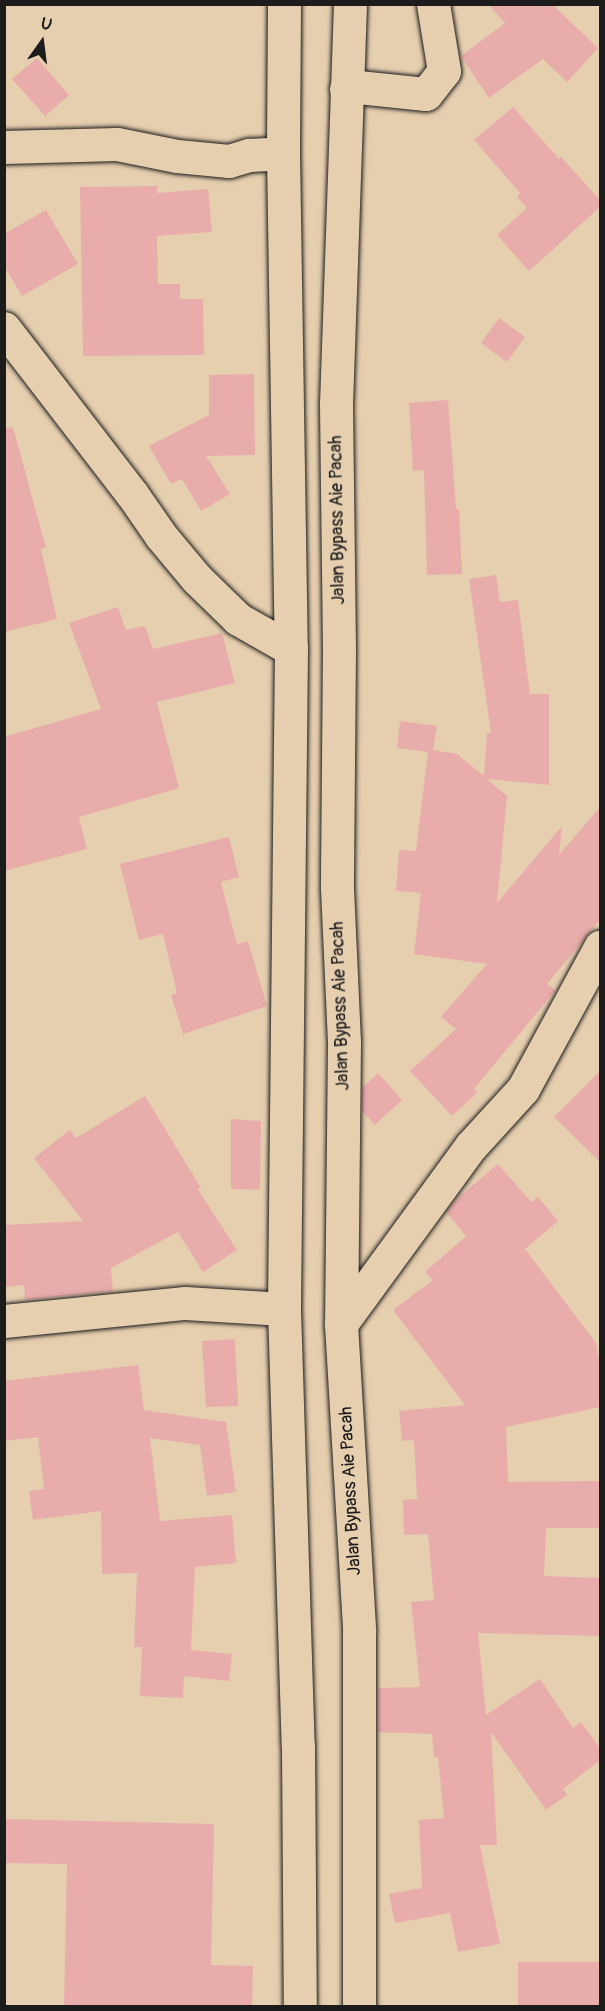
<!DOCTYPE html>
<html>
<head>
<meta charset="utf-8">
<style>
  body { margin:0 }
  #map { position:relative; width:605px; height:2011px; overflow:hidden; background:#e6cfaf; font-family:Pangolin,sans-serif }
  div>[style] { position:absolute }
  .building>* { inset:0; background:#e8adab }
  .roads { filter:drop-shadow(0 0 2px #1c1c1c) drop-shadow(0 0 2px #1c1c1c) }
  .minor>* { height:33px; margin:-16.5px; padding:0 16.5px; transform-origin:16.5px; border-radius:16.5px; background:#e6cfaf }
  .highway>* { height:33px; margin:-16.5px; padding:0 16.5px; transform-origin:16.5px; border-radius:16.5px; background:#e6cfaf }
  span { translate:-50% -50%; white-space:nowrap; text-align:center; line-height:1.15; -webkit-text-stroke:4.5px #e6cfaf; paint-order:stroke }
  .street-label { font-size:18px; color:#1c1c1c }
  .frame { position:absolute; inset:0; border:6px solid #1c1c1c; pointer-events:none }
  .north { position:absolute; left:12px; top:12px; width:60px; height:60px; -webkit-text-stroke:4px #e6cfaf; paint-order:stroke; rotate:14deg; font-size:16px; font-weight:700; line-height:24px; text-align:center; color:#1c1c1c }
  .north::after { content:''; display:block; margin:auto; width:21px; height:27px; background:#1c1c1c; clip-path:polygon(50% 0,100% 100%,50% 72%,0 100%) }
</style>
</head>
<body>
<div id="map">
  <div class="building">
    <i style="clip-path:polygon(488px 4px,552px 4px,598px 48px,567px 82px,543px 59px,489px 98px,461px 56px,505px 23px)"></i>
    <i style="clip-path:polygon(37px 58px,69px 95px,45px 116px,12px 79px)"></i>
    <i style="clip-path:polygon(513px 107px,559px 159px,561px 157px,600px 200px,600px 207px,529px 271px,497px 235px,527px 208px,517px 197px,520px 193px,474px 140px)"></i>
    <i style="clip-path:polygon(157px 186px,157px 193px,208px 189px,212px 232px,157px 236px,158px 284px,180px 284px,180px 299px,203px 299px,204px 355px,83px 356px,80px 187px)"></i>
    <i style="clip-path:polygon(46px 210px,78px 264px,22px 296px,4px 266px,4px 234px)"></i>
    <i style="clip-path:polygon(499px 318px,525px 337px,507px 362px,481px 343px)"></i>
    <i style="clip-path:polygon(254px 374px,255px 455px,206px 456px,230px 494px,201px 511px,182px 479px,171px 484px,149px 446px,209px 415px,209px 375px)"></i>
    <i style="clip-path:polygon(448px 400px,456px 509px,459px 509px,462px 574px,427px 575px,424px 470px,413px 471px,409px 403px)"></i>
    <i style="clip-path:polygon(13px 427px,46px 548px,41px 549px,57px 619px,4px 632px,4px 428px)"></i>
    <i style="clip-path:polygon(496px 575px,500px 602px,518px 600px,530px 694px,549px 694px,549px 785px,487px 779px,507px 796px,497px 903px,562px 826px,559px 855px,600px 807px,600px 920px,547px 984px,555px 990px,554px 992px,474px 1089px,477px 1093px,452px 1116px,410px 1071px,456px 1029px,441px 1017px,487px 964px,414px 954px,421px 893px,396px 891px,399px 850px,416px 851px,428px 752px,397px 748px,400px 721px,437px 726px,433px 750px,457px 754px,484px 776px,487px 733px,491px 733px,469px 579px)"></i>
    <i style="clip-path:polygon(118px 607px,126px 630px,145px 626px,153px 649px,222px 633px,235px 683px,157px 702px,179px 788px,79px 817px,87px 849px,4px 871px,4px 737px,101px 709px,69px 623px)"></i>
    <i style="clip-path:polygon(229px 837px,239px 877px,221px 882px,237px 944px,248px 941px,267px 1006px,183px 1034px,171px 995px,177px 993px,163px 934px,139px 940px,120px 864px)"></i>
    <i style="clip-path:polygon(600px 1071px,600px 1162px,554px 1117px)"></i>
    <i style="clip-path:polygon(378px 1073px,402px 1100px,375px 1125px,362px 1111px,362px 1088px)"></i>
    <i style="clip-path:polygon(145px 1096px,201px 1188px,197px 1188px,237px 1250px,203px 1272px,178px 1232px,111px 1268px,113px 1291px,25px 1300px,24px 1285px,4px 1287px,4px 1225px,83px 1221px,34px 1158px,70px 1130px,76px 1138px)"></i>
    <i style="clip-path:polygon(231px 1119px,261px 1121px,260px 1190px,231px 1189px)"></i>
    <i style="clip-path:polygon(498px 1164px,531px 1202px,538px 1197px,558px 1221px,525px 1249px,596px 1343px,600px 1366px,600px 1407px,506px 1427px,508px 1482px,600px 1481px,600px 1528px,546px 1528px,544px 1576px,600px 1578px,600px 1636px,478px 1633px,486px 1715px,540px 1679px,573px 1728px,581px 1722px,600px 1748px,600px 1760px,563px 1789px,567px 1795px,546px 1810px,491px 1732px,497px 1845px,480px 1845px,500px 1944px,458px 1952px,450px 1913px,395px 1923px,389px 1894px,422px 1888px,419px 1820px,444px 1818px,438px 1757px,434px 1757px,432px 1734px,378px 1732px,378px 1688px,420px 1687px,411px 1602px,434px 1600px,428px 1534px,404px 1535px,403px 1500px,417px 1499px,414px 1440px,402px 1441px,399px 1411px,465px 1405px,393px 1310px,433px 1280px,425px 1272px,466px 1236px,446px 1212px,455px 1200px)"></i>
    <i style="clip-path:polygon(235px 1339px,238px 1406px,206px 1407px,202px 1341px)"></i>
    <i style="clip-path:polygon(138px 1365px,144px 1410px,226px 1422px,236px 1492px,207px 1496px,200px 1445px,150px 1438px,160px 1521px,232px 1515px,236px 1563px,195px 1567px,191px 1650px,232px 1654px,229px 1681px,184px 1676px,183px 1698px,140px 1696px,142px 1647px,134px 1647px,137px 1573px,102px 1574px,101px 1511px,33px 1520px,29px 1491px,44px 1489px,38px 1437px,4px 1441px,4px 1381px)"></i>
    <i style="clip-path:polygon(4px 1819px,214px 1824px,211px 1965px,253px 1966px,252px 2007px,64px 2007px,67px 1864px,4px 1863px)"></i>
    <i style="clip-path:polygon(518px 1962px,600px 1962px,600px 2007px,518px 2007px)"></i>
  </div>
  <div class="roads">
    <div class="minor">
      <i style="left:346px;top:89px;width:12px;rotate:-9deg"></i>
      <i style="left:358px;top:87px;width:68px;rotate:5.9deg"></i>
      <i style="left:426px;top:94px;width:29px;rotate:-52deg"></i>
      <i style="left:444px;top:71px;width:68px;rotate:-99.3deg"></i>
      <i style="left:4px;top:147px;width:113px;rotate:-1.5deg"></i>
      <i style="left:117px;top:144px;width:61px;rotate:11.3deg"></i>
      <i style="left:177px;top:156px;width:52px;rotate:5.5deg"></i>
      <i style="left:229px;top:161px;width:21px;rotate:-17deg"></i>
      <i style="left:249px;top:155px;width:34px;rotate:-3deg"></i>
      <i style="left:4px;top:328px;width:210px;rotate:52.4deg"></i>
      <i style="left:132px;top:494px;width:51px;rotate:55.4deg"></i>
      <i style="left:161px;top:536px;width:56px;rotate:50.1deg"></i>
      <i style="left:197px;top:579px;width:57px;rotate:44.3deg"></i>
      <i style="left:238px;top:619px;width:61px;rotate:29.5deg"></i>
      <i style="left:4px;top:1321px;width:182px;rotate:-5.7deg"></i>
      <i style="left:185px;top:1303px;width:99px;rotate:3.5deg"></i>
      <i style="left:341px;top:1324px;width:220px;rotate:-53.9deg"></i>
      <i style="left:471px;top:1146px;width:77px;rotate:-47.6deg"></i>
      <i style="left:523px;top:1089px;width:162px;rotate:-61.5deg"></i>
    </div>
    <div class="highway">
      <i style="left:284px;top:4px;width:149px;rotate:90.4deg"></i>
      <i style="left:283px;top:153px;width:496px;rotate:89.1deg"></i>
      <i style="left:291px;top:649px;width:660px;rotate:90.61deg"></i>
      <i style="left:284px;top:1309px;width:437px;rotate:88.2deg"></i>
      <i style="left:298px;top:1746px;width:260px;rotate:89.6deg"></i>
      <i style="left:350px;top:4px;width:400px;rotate:92deg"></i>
      <i style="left:336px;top:404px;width:244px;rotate:89.3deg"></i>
      <i style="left:339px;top:648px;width:240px;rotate:90.5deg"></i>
      <i style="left:337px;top:888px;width:154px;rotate:87.4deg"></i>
      <i style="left:344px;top:1042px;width:282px;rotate:90.6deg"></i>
      <i style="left:341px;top:1324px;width:308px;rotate:86.6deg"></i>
      <i style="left:359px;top:1631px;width:375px;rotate:90deg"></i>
    </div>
  </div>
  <div class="street-label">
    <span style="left:338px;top:520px;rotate:-91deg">Jalan Bypass Aie Pacah</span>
    <span style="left:341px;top:1006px;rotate:-92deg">Jalan Bypass Aie Pacah</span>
    <span style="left:351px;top:1491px;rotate:-93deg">Jalan Bypass Aie Pacah</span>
  </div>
  <div class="frame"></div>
  <div class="north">U</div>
</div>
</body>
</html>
